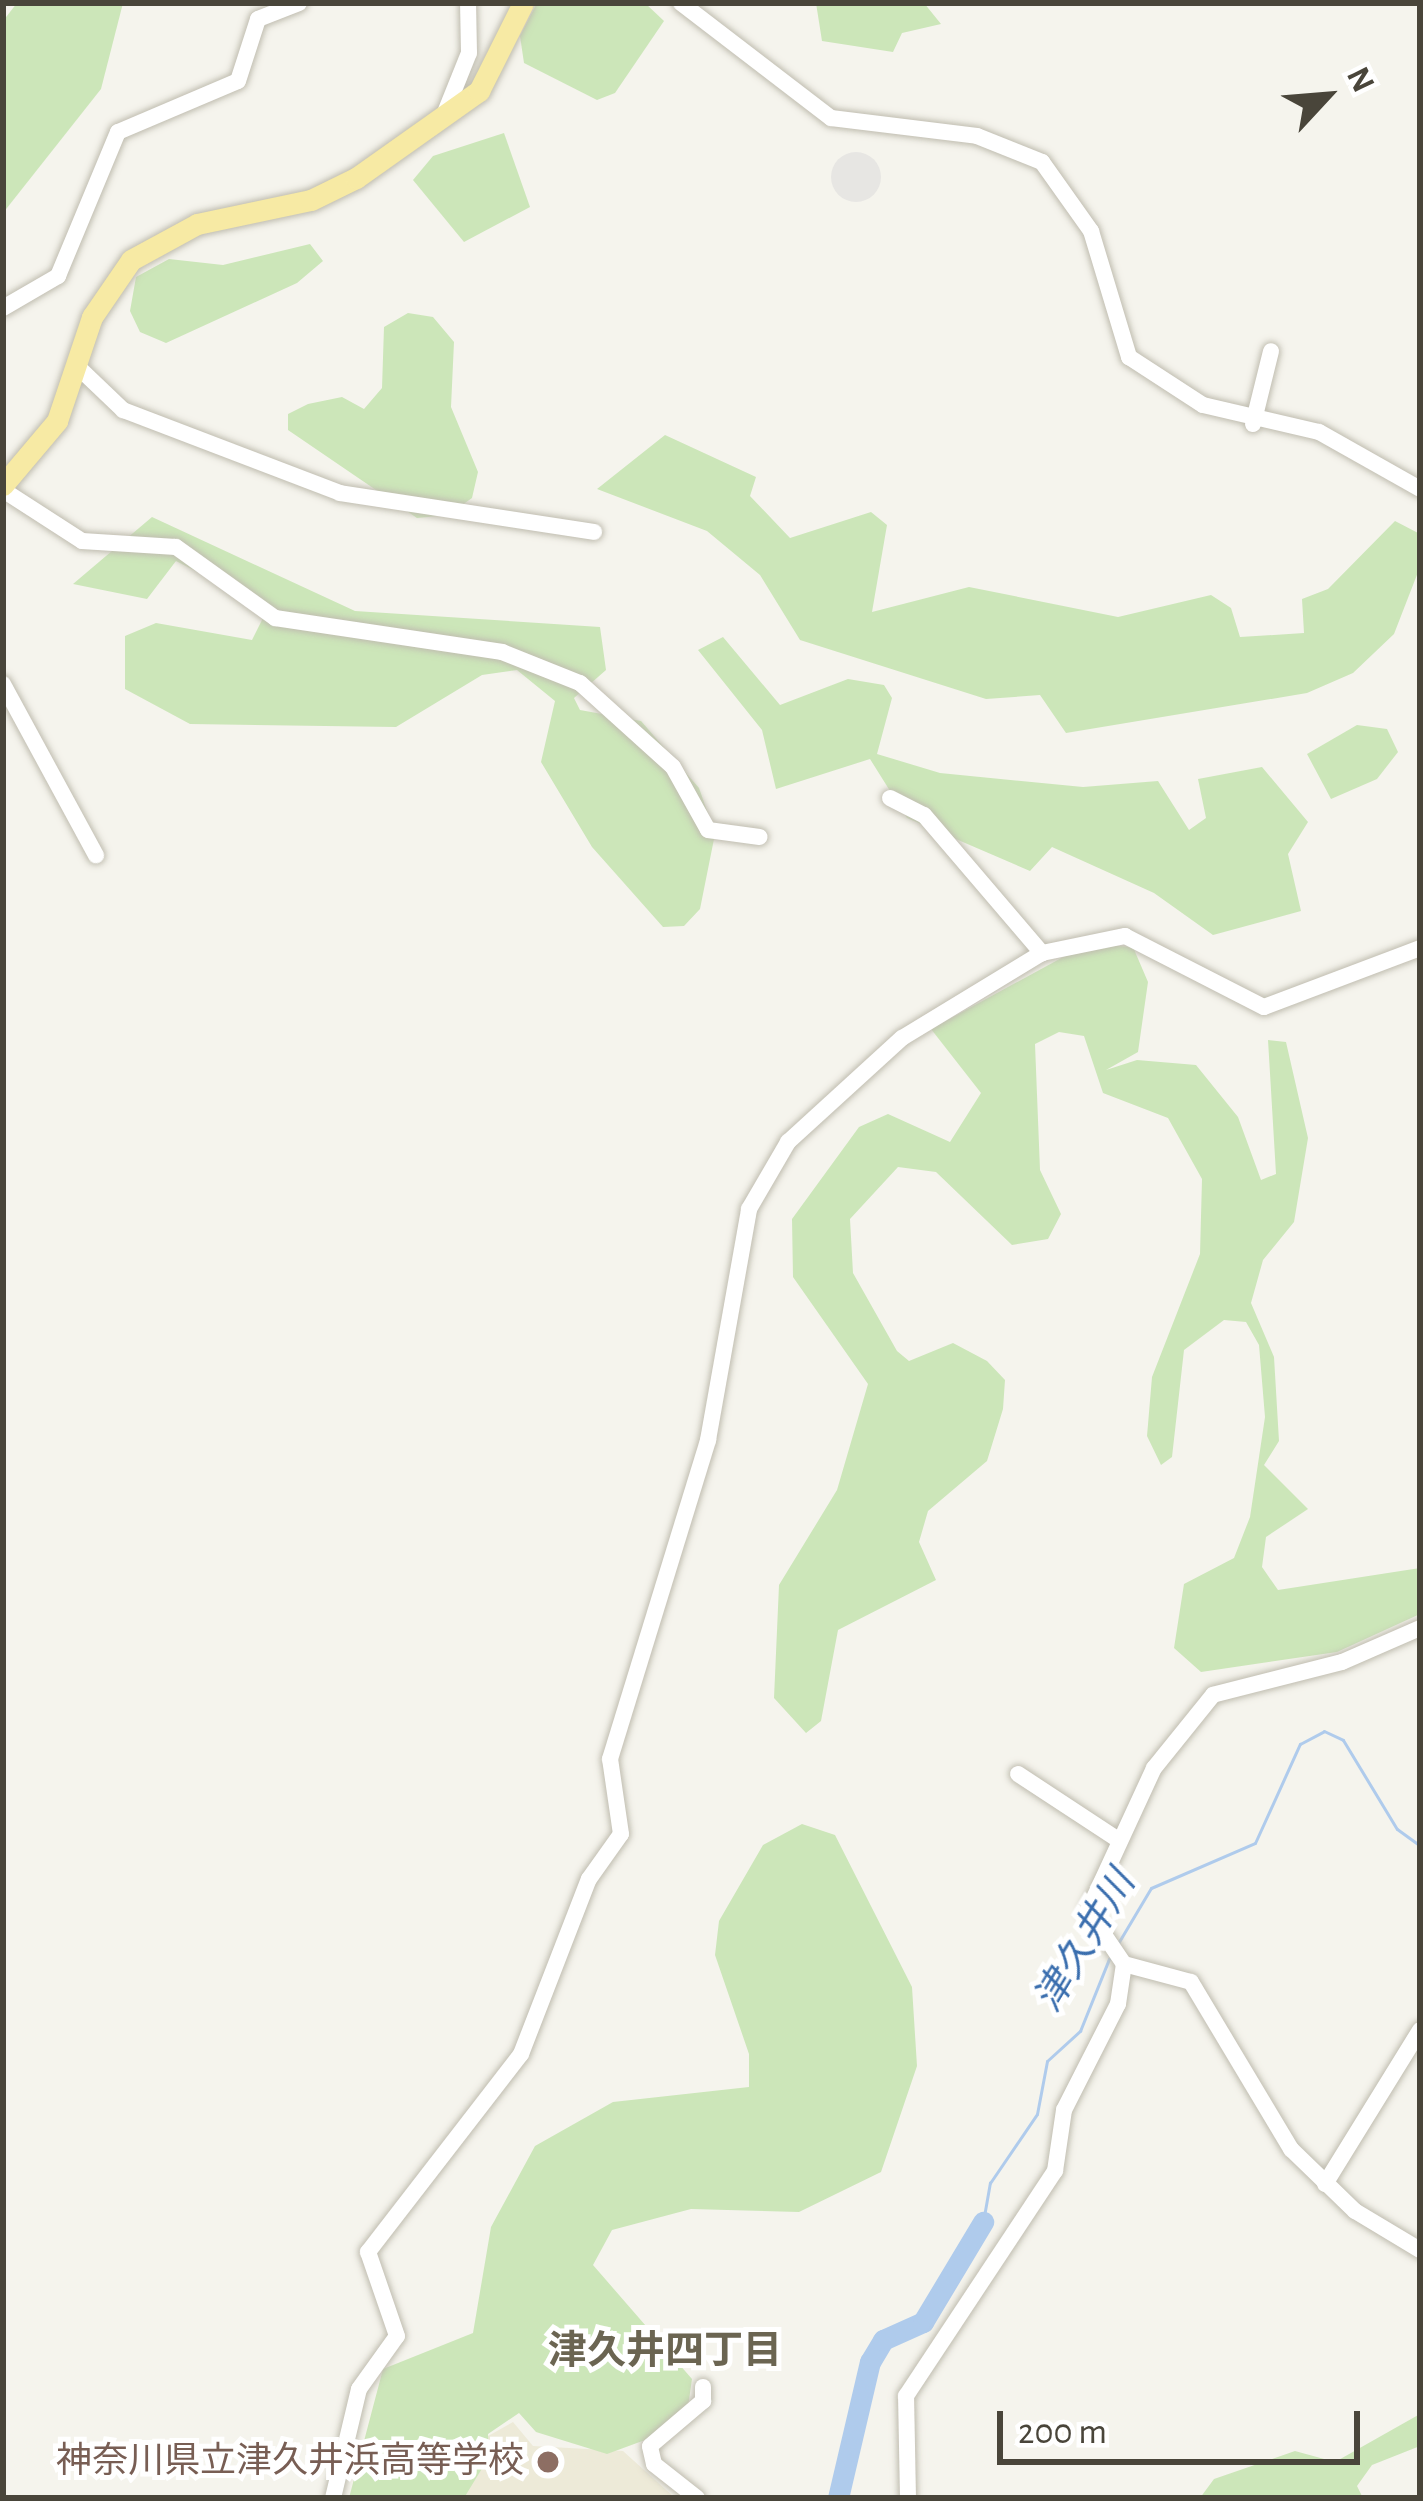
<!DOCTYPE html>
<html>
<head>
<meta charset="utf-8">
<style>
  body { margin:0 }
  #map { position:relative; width:1423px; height:2501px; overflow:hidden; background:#f5f4ed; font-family:"Alegreya Sans","Noto Sans JP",sans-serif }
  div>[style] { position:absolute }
  .education>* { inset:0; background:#edead8 }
  .green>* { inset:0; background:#cce6b9 }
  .parking>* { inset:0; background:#e7e6e3 }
  .round { border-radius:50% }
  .stream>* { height:3px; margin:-1.5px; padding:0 1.5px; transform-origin:1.5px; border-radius:1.5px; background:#afcbec }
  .river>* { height:21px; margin:-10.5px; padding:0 10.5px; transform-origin:10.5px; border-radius:10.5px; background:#afcbec }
  .roads { filter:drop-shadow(0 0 3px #c0bdb0) drop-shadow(0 0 3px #c0bdb0) }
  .minor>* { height:16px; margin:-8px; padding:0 8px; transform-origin:8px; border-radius:8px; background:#fff }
  .major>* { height:21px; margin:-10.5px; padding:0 10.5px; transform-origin:10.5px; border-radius:10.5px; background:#f7eaa4 }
  .dots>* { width:33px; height:33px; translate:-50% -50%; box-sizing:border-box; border:6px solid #fff; border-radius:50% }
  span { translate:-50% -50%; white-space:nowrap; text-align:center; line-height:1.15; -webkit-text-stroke:10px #fff; paint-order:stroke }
  .education-label { font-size:36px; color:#785e54 }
  .right { translate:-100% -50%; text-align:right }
  .water-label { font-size:39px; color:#3a6eae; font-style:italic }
  .neighbourhood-label { font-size:39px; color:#6b6552; font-weight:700 }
  .frame { position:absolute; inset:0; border:6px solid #49453a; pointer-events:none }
  .north { position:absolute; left:1267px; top:36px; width:120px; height:120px; -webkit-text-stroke:9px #fff; paint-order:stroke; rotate:64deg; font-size:33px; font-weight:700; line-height:48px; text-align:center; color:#49453a }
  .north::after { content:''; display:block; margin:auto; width:42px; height:54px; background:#49453a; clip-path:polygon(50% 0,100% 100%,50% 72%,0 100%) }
  .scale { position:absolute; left:997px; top:2411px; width:363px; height:54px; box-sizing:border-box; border:6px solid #49453a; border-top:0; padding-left:15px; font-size:36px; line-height:42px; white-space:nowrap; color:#49453a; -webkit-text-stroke:9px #fff; paint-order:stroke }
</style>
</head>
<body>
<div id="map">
  <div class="education">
    <i style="clip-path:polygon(513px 2422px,533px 2446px,623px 2451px,675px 2498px,445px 2498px,481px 2440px)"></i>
  </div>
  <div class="green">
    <i style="clip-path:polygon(17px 3px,123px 3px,101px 89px,3px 213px,3px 21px)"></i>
    <i style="clip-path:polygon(537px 3px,645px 3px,664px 21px,615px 93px,597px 100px,524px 63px,520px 36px)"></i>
    <i style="clip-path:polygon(816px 3px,924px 3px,941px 24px,902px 33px,893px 52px,822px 41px)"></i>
    <i style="clip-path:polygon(504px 133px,530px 207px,464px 242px,413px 180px,433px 156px)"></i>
    <i style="clip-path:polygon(310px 244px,323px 261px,297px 283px,166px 343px,140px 332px,130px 311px,136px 277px,169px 259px,223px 265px)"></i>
    <i style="clip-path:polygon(408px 313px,433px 317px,454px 342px,451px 407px,478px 472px,472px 498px,448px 515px,417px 518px,288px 430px,288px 414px,308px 404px,342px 397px,364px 409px,382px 388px,384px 327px)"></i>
    <i style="clip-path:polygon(665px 435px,756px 477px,750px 496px,790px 538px,871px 512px,887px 525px,872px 612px,969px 587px,1118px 617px,1211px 595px,1231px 608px,1240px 637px,1304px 633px,1302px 599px,1328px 589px,1395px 521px,1420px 534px,1420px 567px,1394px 634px,1353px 673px,1307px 693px,1066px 733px,1040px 695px,986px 699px,800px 640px,760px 575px,707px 531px,597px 489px)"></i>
    <i style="clip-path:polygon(152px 517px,355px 611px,600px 627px,606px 670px,574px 698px,580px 710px,641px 721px,699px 788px,715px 834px,700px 909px,684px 926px,663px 927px,592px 847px,541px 762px,555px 701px,517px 670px,482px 675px,396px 727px,190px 724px,125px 689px,125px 636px,156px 623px,252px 640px,268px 608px,176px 561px,147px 599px,73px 584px)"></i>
    <i style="clip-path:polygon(723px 637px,780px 705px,848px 679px,884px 685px,892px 698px,877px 754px,940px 773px,1083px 787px,1158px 781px,1189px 830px,1206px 818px,1198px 779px,1262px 767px,1308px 822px,1288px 854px,1301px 911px,1213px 935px,1154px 893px,1052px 847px,1030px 871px,907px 818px,870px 759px,776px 789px,762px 730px,698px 650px)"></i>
    <i style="clip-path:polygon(1357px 725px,1387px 729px,1398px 752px,1377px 779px,1331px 799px,1307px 754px)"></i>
    <i style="clip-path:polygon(1087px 944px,1133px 947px,1148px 982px,1138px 1052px,1106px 1070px,1137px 1060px,1196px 1065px,1238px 1117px,1261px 1180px,1276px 1174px,1268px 1040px,1286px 1042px,1308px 1138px,1294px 1222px,1263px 1260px,1251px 1303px,1274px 1357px,1279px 1441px,1264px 1465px,1308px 1509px,1266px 1537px,1262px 1567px,1278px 1590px,1420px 1568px,1420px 1614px,1337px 1652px,1201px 1672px,1174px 1648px,1184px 1584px,1234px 1558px,1250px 1517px,1265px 1417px,1259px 1345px,1246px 1322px,1224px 1320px,1184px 1350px,1172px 1457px,1161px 1465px,1147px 1436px,1152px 1377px,1200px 1254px,1202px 1179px,1168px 1118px,1103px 1093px,1084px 1036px,1059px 1032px,1035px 1044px,1040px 1170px,1061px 1214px,1048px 1239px,1012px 1245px,936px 1172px,898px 1167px,850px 1219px,853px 1273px,897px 1351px,909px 1361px,953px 1343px,987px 1361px,1005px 1380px,1003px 1409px,987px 1461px,928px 1511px,919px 1542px,936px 1580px,838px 1630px,821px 1721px,806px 1733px,774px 1698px,779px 1585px,837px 1490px,868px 1384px,793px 1277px,792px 1219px,859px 1127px,888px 1114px,950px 1142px,981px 1093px,931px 1029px)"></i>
    <i style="clip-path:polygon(802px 1824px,835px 1835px,912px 1987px,917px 2066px,881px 2172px,799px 2212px,691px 2209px,612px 2230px,593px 2265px,692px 2379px,688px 2407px,656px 2436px,607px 2454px,536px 2432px,519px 2413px,488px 2434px,489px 2457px,464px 2498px,349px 2498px,383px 2369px,473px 2333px,491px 2227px,535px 2146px,613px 2102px,749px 2087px,749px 2054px,715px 1955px,719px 1921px,763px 1845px)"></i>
    <i style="clip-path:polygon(1420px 2414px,1420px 2446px,1372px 2465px,1357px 2486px,1363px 2498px,1200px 2498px,1214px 2479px,1295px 2451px,1335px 2462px)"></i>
  </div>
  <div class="parking">
    <i class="round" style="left:831px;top:152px;width:50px;height:50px"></i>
  </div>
  <div class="stream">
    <i style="left:1117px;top:1945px;width:66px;rotate:-59.2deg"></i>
    <i style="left:1151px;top:1888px;width:113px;rotate:-23.4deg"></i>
    <i style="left:1255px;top:1843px;width:109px;rotate:-65.6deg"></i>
    <i style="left:1300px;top:1744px;width:27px;rotate:-28deg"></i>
    <i style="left:1324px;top:1731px;width:21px;rotate:25deg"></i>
    <i style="left:1343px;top:1740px;width:104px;rotate:58.8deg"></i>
    <i style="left:1397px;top:1829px;width:29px;rotate:36deg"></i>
    <i style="left:983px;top:2222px;width:40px;rotate:-80deg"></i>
    <i style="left:990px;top:2183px;width:83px;rotate:-55.7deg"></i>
    <i style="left:1037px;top:2114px;width:54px;rotate:-79.3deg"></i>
    <i style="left:1047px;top:2061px;width:45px;rotate:-42.3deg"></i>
    <i style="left:1080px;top:2031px;width:78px;rotate:-68.1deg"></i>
  </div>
  <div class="river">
    <i style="left:838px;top:2498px;width:140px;rotate:-76.8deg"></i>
    <i style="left:870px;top:2362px;width:26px;rotate:-59deg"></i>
    <i style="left:883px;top:2340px;width:44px;rotate:-24.2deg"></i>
    <i style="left:923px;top:2322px;width:117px;rotate:-59deg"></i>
  </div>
  <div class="roads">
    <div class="minor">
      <i style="left:681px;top:3px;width:189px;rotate:37.5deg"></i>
      <i style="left:831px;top:118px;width:147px;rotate:7deg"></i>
      <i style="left:977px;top:136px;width:70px;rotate:21.8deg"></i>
      <i style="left:1042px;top:162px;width:85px;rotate:54.6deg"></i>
      <i style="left:1091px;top:231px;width:132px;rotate:73.2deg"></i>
      <i style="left:1129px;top:357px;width:88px;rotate:33deg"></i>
      <i style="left:1203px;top:405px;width:119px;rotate:13.1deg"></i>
      <i style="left:1319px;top:432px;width:116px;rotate:29.4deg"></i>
      <i style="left:442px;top:120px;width:72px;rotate:-68.1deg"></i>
      <i style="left:469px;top:53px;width:50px;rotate:-91.1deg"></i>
      <i style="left:3px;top:308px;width:64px;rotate:-30.2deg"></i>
      <i style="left:58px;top:276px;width:156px;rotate:-67.4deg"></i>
      <i style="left:118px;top:132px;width:130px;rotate:-23deg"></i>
      <i style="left:238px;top:81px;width:65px;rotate:-72.1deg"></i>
      <i style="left:258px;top:19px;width:44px;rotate:-21.3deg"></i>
      <i style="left:77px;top:366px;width:64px;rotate:43.7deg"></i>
      <i style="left:123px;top:410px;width:232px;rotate:20.9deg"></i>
      <i style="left:340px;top:493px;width:257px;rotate:8.7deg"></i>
      <i style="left:1253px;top:424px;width:75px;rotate:-76.1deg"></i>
      <i style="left:3px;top:490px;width:94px;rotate:32.8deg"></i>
      <i style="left:82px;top:541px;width:94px;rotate:3.7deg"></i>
      <i style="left:176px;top:547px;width:122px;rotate:35.6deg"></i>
      <i style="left:275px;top:618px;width:230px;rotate:8.5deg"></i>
      <i style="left:502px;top:652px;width:84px;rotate:21.7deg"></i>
      <i style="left:580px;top:683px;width:125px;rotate:42.1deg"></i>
      <i style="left:673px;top:767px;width:72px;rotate:60.9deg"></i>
      <i style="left:708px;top:830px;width:52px;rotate:7.7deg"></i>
      <i style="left:3px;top:684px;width:195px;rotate:61.5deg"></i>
      <i style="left:890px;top:798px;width:38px;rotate:27deg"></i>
      <i style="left:924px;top:815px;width:182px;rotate:49.5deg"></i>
      <i style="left:1420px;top:1628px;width:85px;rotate:156.4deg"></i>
      <i style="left:1342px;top:1662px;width:133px;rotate:165.7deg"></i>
      <i style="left:1213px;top:1695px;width:94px;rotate:128.9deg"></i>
      <i style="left:1154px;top:1768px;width:157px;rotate:114.8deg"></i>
      <i style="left:1088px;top:1911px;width:64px;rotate:55.8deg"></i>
      <i style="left:1124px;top:1964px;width:69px;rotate:15deg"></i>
      <i style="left:1191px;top:1982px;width:195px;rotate:59.1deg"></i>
      <i style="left:1291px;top:2149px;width:89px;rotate:44.1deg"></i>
      <i style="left:1355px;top:2211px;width:76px;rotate:31deg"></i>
      <i style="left:1018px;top:1774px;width:115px;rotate:33.3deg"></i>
      <i style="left:1325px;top:2184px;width:181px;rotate:-58.3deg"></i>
      <i style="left:333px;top:2498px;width:112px;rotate:-76.6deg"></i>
      <i style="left:359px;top:2389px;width:65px;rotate:-54.4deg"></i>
      <i style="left:397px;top:2336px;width:89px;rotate:-109deg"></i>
      <i style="left:368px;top:2252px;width:250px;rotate:-52.3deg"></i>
      <i style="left:521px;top:2054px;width:188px;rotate:-68.8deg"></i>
      <i style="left:589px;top:1879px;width:55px;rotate:-54.6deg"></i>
      <i style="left:621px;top:1834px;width:76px;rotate:-98.3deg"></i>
      <i style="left:610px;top:1759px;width:334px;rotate:-72.9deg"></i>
      <i style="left:708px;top:1440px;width:235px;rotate:-79.9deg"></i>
      <i style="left:749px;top:1209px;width:78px;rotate:-59.8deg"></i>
      <i style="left:788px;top:1142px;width:154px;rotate:-42.4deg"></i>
      <i style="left:902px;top:1038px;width:164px;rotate:-31.3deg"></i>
      <i style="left:1042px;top:953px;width:85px;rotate:-11.6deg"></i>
      <i style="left:1125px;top:936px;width:156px;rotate:27.1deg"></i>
      <i style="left:1264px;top:1007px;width:167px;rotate:-20.7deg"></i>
      <i style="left:697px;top:2498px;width:55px;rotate:-141.7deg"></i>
      <i style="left:654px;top:2464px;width:18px;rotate:-103deg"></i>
      <i style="left:650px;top:2446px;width:70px;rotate:-40.3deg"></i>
      <i style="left:703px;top:2401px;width:14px;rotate:-90deg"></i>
      <i style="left:908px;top:2498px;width:102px;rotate:-91.1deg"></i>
      <i style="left:906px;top:2396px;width:270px;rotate:-56.5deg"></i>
      <i style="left:1055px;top:2171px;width:62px;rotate:-81.6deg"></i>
      <i style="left:1064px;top:2110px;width:119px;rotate:-63deg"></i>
      <i style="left:1118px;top:2004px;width:40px;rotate:-81.5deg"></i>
    </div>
    <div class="major">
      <i style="left:3px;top:485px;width:84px;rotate:-49.8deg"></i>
      <i style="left:57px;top:421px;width:110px;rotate:-71.4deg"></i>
      <i style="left:92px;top:317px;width:69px;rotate:-55.6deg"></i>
      <i style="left:131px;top:260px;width:75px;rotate:-28.6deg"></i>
      <i style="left:197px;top:224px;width:116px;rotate:-11.9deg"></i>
      <i style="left:311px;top:200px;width:50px;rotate:-26.1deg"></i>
      <i style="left:356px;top:178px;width:151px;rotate:-35.3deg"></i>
      <i style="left:479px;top:91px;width:98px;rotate:-63.4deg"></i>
    </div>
  </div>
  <div class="dots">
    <i style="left:548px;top:2462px;background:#8d6e63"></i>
  </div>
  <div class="education-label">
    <span class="right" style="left:524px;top:2462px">神奈川県立津久井浜高等学校</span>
  </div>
  <div class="water-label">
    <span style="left:1086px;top:1942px;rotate:-59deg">津久井川</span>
  </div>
  <div class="neighbourhood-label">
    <span style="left:665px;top:2352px">津久井四丁目</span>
  </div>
  <div class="frame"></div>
  <div class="north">N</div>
  <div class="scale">200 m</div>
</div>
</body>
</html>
